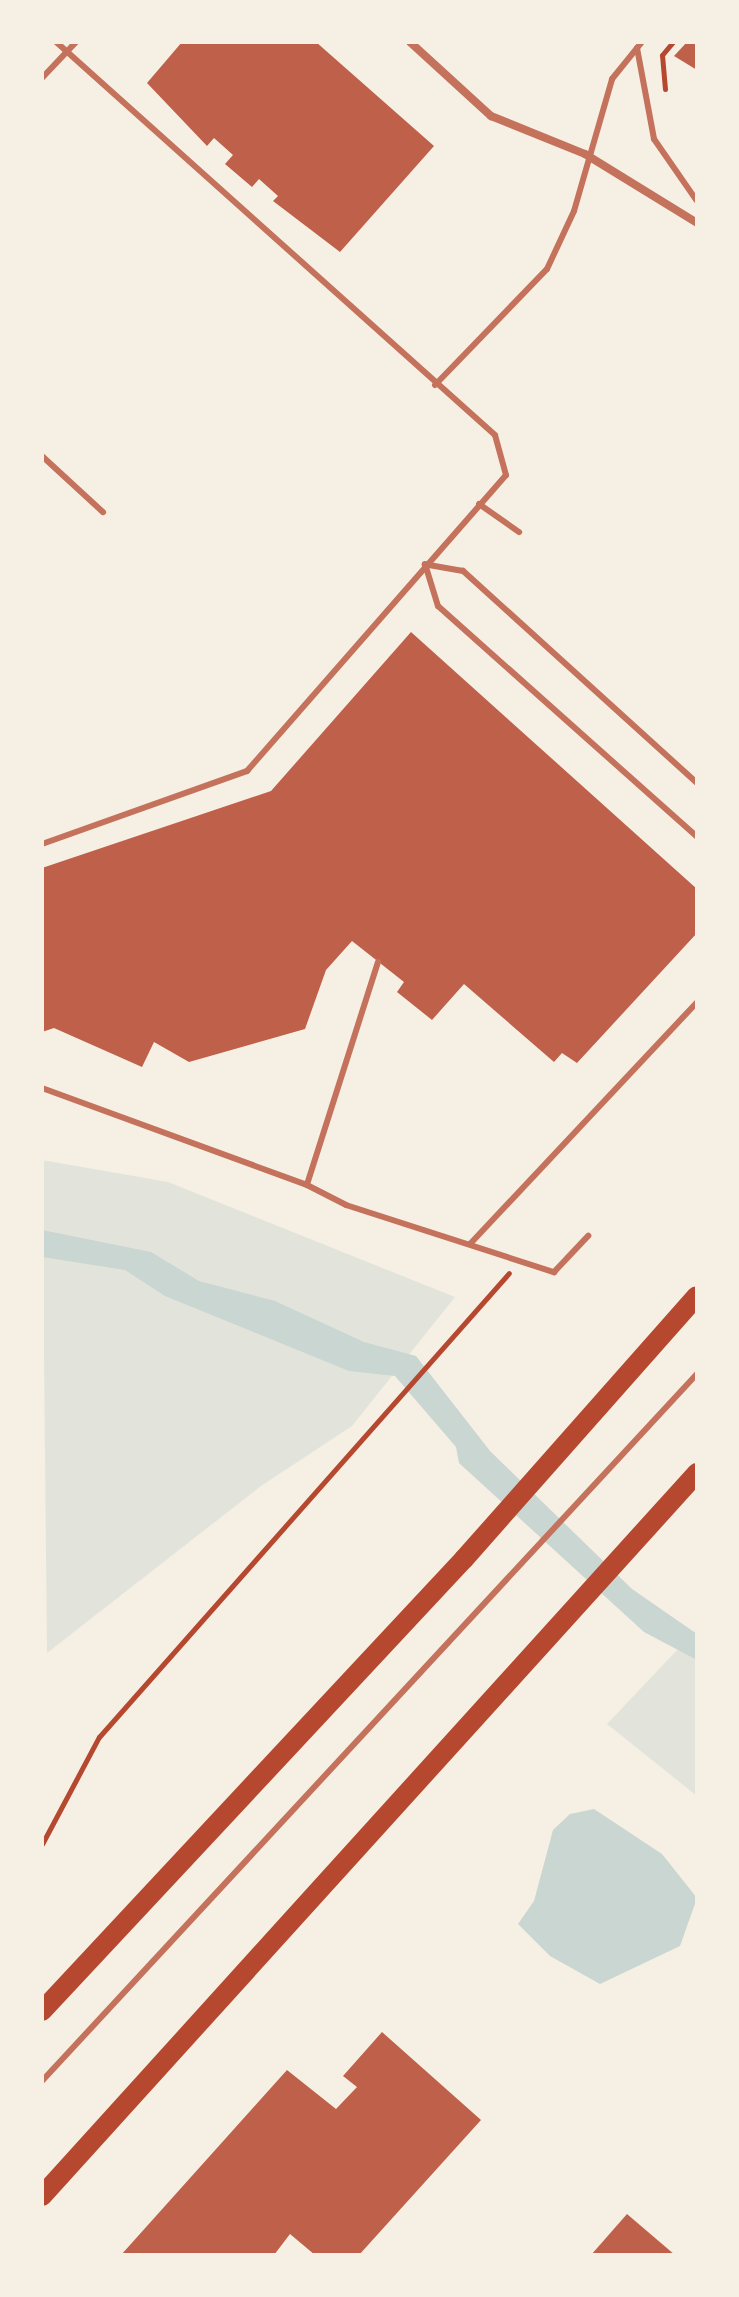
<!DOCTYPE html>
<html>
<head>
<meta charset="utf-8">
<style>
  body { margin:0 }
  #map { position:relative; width:739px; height:2297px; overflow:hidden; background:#f6efe4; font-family:"Space Grotesk",sans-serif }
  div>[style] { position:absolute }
  .green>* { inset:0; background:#e2e4dc }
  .water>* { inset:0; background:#c9d6d2 }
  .building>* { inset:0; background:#bf614a }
  .path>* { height:5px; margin:-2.5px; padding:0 2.5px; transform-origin:2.5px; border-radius:2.5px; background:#b5482f }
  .service>* { height:6px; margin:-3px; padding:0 3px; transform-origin:3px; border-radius:3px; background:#c5725c }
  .minor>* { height:8px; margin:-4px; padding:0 4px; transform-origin:4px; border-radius:4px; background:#c5725c }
  .primary>* { height:20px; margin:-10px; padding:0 10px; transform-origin:10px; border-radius:10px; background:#b5482f }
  span { translate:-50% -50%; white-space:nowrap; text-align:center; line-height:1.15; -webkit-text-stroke:6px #f6efe4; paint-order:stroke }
  .frame { position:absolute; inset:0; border:44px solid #f6efe4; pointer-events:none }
</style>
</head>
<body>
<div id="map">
  <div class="green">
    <i style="clip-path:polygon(42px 1160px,168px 1182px,455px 1297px,352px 1426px,261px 1486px,47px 1653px)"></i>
    <i style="clip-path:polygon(697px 1629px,697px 1796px,607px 1724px)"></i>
  </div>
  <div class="water">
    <i style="clip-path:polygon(42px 1230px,151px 1252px,199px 1281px,275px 1301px,364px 1342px,416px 1356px,490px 1451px,632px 1589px,697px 1634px,697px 1660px,644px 1632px,459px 1463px,456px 1447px,395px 1376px,349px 1371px,165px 1296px,125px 1270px,42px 1257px)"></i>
    <i style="clip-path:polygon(594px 1809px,662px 1854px,697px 1898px,680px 1946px,600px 1984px,550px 1956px,518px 1924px,534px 1901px,553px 1830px,570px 1814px)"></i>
  </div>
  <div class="building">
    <i style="clip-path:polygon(182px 42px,316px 42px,434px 146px,340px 252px,273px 201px,278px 196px,259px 179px,252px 187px,225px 164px,233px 155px,214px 138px,207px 146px,147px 83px)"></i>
    <i style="clip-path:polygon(687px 42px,697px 42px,697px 70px,674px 56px)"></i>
    <i style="clip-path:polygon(411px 632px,697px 889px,697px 933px,577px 1063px,562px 1053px,554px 1062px,464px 984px,432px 1020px,397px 992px,404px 982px,352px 941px,326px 970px,305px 1029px,189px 1062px,154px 1042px,142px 1067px,54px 1028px,42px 1032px,42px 868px,271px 791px)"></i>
    <i style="clip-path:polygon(382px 2032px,481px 2120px,359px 2255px,315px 2255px,290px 2234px,274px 2255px,121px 2255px,287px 2070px,336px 2109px,357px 2087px,343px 2076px)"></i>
    <i style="clip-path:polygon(627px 2214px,675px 2255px,591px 2255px)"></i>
  </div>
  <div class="path">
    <i style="left:665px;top:89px;width:34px;rotate:-95deg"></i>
    <i style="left:662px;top:55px;width:17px;rotate:-50deg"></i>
    <i style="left:42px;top:1844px;width:121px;rotate:-62deg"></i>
    <i style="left:99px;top:1737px;width:619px;rotate:-48.54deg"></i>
  </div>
  <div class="service">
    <i style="left:637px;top:48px;width:93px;rotate:79.4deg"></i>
    <i style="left:654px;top:139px;width:75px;rotate:55.3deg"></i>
    <i style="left:42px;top:78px;width:50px;rotate:-46.6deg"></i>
    <i style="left:435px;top:385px;width:161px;rotate:-46deg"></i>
    <i style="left:547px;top:269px;width:64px;rotate:-65deg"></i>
    <i style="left:574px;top:211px;width:137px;rotate:-73.9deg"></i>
    <i style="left:612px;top:79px;width:48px;rotate:-51deg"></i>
    <i style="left:42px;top:456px;width:83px;rotate:42.6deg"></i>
    <i style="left:479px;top:504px;width:49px;rotate:35deg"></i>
    <i style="left:697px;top:783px;width:316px;rotate:-137.8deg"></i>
    <i style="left:463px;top:571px;width:39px;rotate:-170deg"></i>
    <i style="left:425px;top:564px;width:44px;rotate:72.8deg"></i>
    <i style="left:438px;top:606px;width:347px;rotate:41.7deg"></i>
    <i style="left:42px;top:844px;width:218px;rotate:-19.6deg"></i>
    <i style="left:247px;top:771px;width:393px;rotate:-48.8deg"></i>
    <i style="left:506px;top:475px;width:41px;rotate:-105.4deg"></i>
    <i style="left:495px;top:435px;width:589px;rotate:-138.16deg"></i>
    <i style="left:378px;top:962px;width:234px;rotate:107.7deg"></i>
    <i style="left:307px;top:1185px;width:44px;rotate:27.1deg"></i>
    <i style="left:346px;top:1205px;width:219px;rotate:17.9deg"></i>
    <i style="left:554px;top:1272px;width:50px;rotate:-46.6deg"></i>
    <i style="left:42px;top:1088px;width:282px;rotate:20.1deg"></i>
    <i style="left:470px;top:1244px;width:332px;rotate:-46.8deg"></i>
    <i style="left:42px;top:2081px;width:964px;rotate:-47.19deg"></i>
  </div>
  <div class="minor">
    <i style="left:410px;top:42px;width:110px;rotate:42.4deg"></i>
    <i style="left:491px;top:116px;width:101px;rotate:22deg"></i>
    <i style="left:585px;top:154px;width:132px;rotate:31.6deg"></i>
  </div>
  <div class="primary">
    <i style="left:42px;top:2011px;width:618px;rotate:-46.97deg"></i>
    <i style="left:464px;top:1559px;width:351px;rotate:-48.5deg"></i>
    <i style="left:42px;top:2196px;width:976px;rotate:-47.83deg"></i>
  </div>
  <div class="frame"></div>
</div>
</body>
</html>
